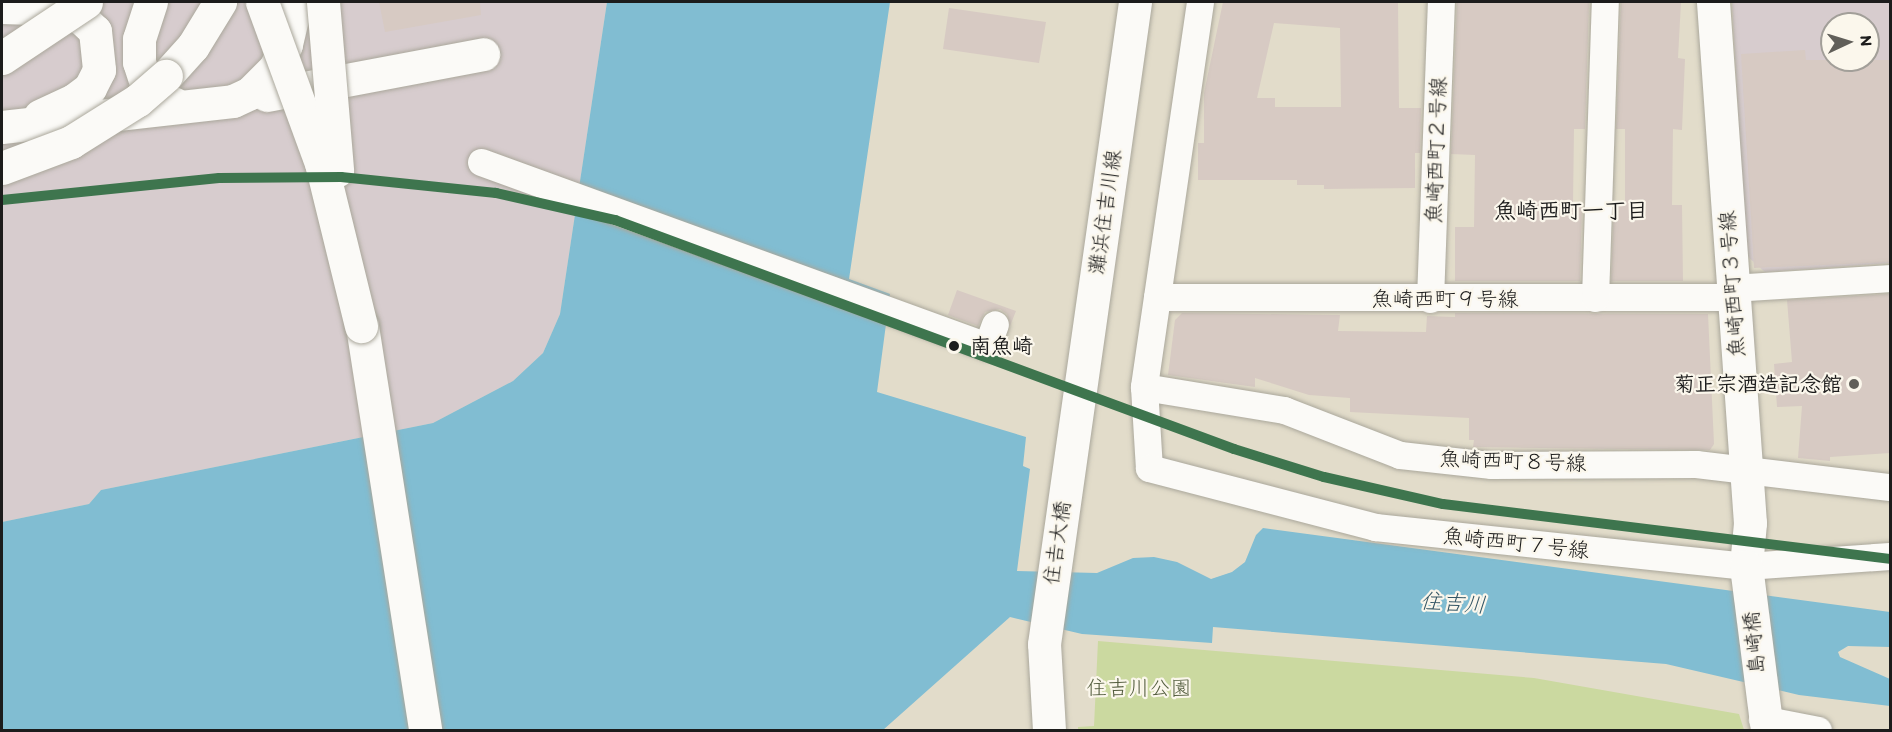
<!DOCTYPE html>
<html>
<head>
<meta charset="utf-8">
<style>
  body { margin:0 }
  #map { position:relative; width:1892px; height:732px; overflow:hidden; background:#e2dcca; font-family:Itim,"Klee One",sans-serif }
  div>[style] { position:absolute }
  .industrial>* { inset:0; background:#d7ccce }
  .green>* { inset:0; background:#cbd9a0 }
  .water>* { inset:0; background:#81bdd2 }
  .building>* { inset:0; background:#d7cac3 }
  .roads { filter:drop-shadow(0 0 2px #aaa79b) drop-shadow(0 0 2px #aaa79b) }
  .street>* { height:27px; margin:-13.5px; padding:0 13.5px; transform-origin:13.5px; border-radius:13.5px; background:#fbfaf7 }
  .secondary>* { height:33px; margin:-16.5px; padding:0 16.5px; transform-origin:16.5px; border-radius:16.5px; background:#fbfaf7 }
  .highway>* { height:33px; margin:-16.5px; padding:0 16.5px; transform-origin:16.5px; border-radius:16.5px; background:#fbfaf7 }
  .bridges { filter:drop-shadow(0 0 2px #aaa79b) drop-shadow(0 0 2px #aaa79b) }
  .secondary-bridge>* { height:33px; margin:-16.5px; padding:0 16.5px; transform-origin:16.5px; border-radius:16.5px; background:#fbfaf7 }
  .highway-bridge>* { height:33px; margin:-16.5px; padding:0 16.5px; transform-origin:16.5px; border-radius:16.5px; background:#fbfaf7 }
  .rail-1>* { height:10px; margin:-5px; padding:0 5px; transform-origin:5px; border-radius:5px; background:#3e754e }
  .dots>* { width:16px; height:16px; translate:-50% -50%; box-sizing:border-box; border:3px solid #fbf7ec; border-radius:50% }
  span { translate:-50% -50%; white-space:nowrap; text-align:center; line-height:1.15; -webkit-text-stroke:4.5px #fbf7ec; paint-order:stroke }
  .street-label { font-size:21px; color:#1c1c1c }
  .stop-label { font-size:21px; color:#1c1c1c; font-weight:700 }
  .left { translate:0 -50%; text-align:left }
  .poi-label { font-size:21px; color:#1c1c1c; font-weight:700 }
  .right { translate:-100% -50%; text-align:right }
  .park-label { font-size:21px; color:#535d3e }
  .neighbourhood-label { font-size:22px; color:#1c1c1c; font-weight:700 }
  .water-label { font-size:22px; color:#345766; font-style:italic }
  .frame { position:absolute; inset:0; border:3px solid #1c1c1c; pointer-events:none }
  .north { position:absolute; left:1820px; top:12px; width:60px; height:60px; box-sizing:border-box; background:#fbf7ec; border:2px solid #a29f99; border-radius:50%; rotate:86deg; font-size:16px; font-weight:700; line-height:24px; text-align:center; color:#1c1c1c }
  .north::after { content:''; display:block; margin:auto; width:21px; height:27px; background:#615f59; clip-path:polygon(50% 0,100% 100%,50% 72%,0 100%) }
</style>
</head>
<body>
<div id="map">
  <div class="industrial">
    <i style="clip-path:polygon(2px 2px,607px 2px,560px 314px,543px 353px,513px 381px,433px 423px,101px 490px,89px 504px,2px 522px)"></i>
    <i style="clip-path:polygon(evenodd,1732px 2px,1890px 2px,1890px 263px,1765px 272px,1746px 255px,1732px 2px,1832px 24px,1868px 24px,1868px 60px,1832px 60px,1832px 24px)"></i>
  </div>
  <div class="green">
    <i style="clip-path:polygon(1098px 641px,1534px 678px,1739px 714px,1744px 730px,1078px 730px,1078px 727px,1094px 726px)"></i>
  </div>
  <div class="water">
    <i style="clip-path:polygon(607px 2px,890px 2px,849px 279px,890px 294px,877px 392px,1026px 437px,1023px 466px,1030px 469px,1017px 571px,1097px 573px,1133px 558px,1154px 557px,1177px 562px,1211px 579px,1232px 572px,1245px 562px,1256px 535px,1263px 528px,1890px 612px,1890px 647px,1848px 646px,1838px 652px,1840px 657px,1890px 679px,1890px 706px,1799px 695px,1666px 664px,1213px 627px,1212px 643px,1082px 634px,1010px 617px,883px 730px,2px 730px,2px 522px,89px 504px,101px 490px,433px 423px,513px 381px,543px 353px,560px 314px)"></i>
  </div>
  <div class="building">
    <i style="clip-path:polygon(379px 2px,480px 2px,481px 15px,385px 32px)"></i>
    <i style="clip-path:polygon(evenodd,1223px 2px,1398px 2px,1399px 108px,1421px 108px,1420px 153px,1415px 153px,1415px 188px,1324px 189px,1324px 185px,1297px 185px,1297px 180px,1198px 180px,1198px 143px,1204px 143px,1204px 93px,1223px 2px,1274px 23px,1340px 28px,1341px 107px,1275px 107px,1275px 98px,1257px 98px,1274px 23px)"></i>
    <i style="clip-path:polygon(1457px 2px,1589px 2px,1585px 129px,1574px 129px,1573px 204px,1582px 204px,1580px 281px,1455px 281px,1455px 227px,1474px 227px,1475px 155px,1451px 154px)"></i>
    <i style="clip-path:polygon(1621px 2px,1681px 2px,1678px 58px,1685px 59px,1682px 130px,1673px 129px,1672px 205px,1682px 205px,1683px 281px,1611px 281px,1614px 204px,1625px 204px,1625px 129px,1616px 129px)"></i>
    <i style="clip-path:polygon(949px 8px,1046px 22px,1039px 63px,943px 49px)"></i>
    <i style="clip-path:polygon(1805px 50px,1806px 60px,1890px 60px,1890px 262px,1754px 268px,1741px 54px)"></i>
    <i style="clip-path:polygon(957px 290px,1016px 311px,1010px 326px,1007px 314px,1000px 309px,985px 312px,978px 326px,948px 315px)"></i>
    <i style="clip-path:polygon(1890px 294px,1890px 453px,1830px 457px,1830px 461px,1798px 458px,1802px 406px,1777px 407px,1774px 364px,1792px 362px,1787px 300px)"></i>
    <i style="clip-path:polygon(1182px 313px,1340px 315px,1338px 331px,1426px 332px,1427px 316px,1455px 317px,1455px 313px,1708px 314px,1714px 444px,1710px 450px,1473px 447px,1474px 440px,1469px 440px,1469px 418px,1350px 412px,1350px 398px,1309px 395px,1255px 378px,1255px 387px,1168px 375px,1175px 320px)"></i>
  </div>
  <div class="roads">
    <div class="street">
      <i style="left:1200px;top:2px;width:389px;rotate:98.3deg"></i>
      <i style="left:1144px;top:387px;width:81px;rotate:86.5deg"></i>
      <i style="left:1149px;top:468px;width:234px;rotate:14.6deg"></i>
      <i style="left:1375px;top:527px;width:373px;rotate:6deg"></i>
      <i style="left:1746px;top:566px;width:144px;rotate:-4deg"></i>
      <i style="left:481px;top:162px;width:538px;rotate:19.98deg"></i>
      <i style="left:987px;top:346px;width:23px;rotate:-70deg"></i>
      <i style="left:1733px;top:288px;width:157px;rotate:-3.6deg"></i>
      <i style="left:1157px;top:297px;width:576px"></i>
      <i style="left:1595px;top:298px;width:296px;rotate:-88.1deg"></i>
      <i style="left:1430px;top:299px;width:297px;rotate:-87.9deg"></i>
      <i style="left:1144px;top:387px;width:142px;rotate:9.3deg"></i>
      <i style="left:1284px;top:410px;width:124px;rotate:21.2deg"></i>
      <i style="left:1400px;top:455px;width:92px;rotate:6.3deg"></i>
      <i style="left:1491px;top:465px;width:205px;rotate:-0.3deg"></i>
      <i style="left:1696px;top:464px;width:195px;rotate:6.8deg"></i>
      <i style="left:1762px;top:719px;width:57px;rotate:11.1deg"></i>
    </div>
    <div class="secondary">
      <i style="left:151px;top:2px;width:39px;rotate:108deg"></i>
      <i style="left:139px;top:39px;width:23px;rotate:90deg"></i>
      <i style="left:139px;top:62px;width:22px;rotate:72deg"></i>
      <i style="left:146px;top:83px;width:21px;rotate:45deg"></i>
      <i style="left:161px;top:98px;width:15px;rotate:23deg"></i>
      <i style="left:1713px;top:2px;width:522px;rotate:85.94deg"></i>
      <i style="left:1750px;top:523px;width:43px;rotate:95.3deg"></i>
      <i style="left:1746px;top:566px;width:165px;rotate:82.7deg"></i>
      <i style="left:2px;top:7px;width:57px;rotate:2deg"></i>
      <i style="left:59px;top:9px;width:24px;rotate:22deg"></i>
      <i style="left:81px;top:18px;width:19px;rotate:43deg"></i>
      <i style="left:95px;top:31px;width:39px;rotate:84deg"></i>
      <i style="left:99px;top:70px;width:20px;rotate:117deg"></i>
      <i style="left:90px;top:88px;width:20px;rotate:143deg"></i>
      <i style="left:74px;top:100px;width:38px;rotate:155deg"></i>
      <i style="left:166px;top:76px;width:40px;rotate:-48deg"></i>
      <i style="left:193px;top:46px;width:52px;rotate:-58.5deg"></i>
      <i style="left:267px;top:95px;width:220px;rotate:-10.7deg"></i>
      <i style="left:2px;top:127px;width:232px;rotate:-6.4deg"></i>
      <i style="left:233px;top:101px;width:19px;rotate:-25deg"></i>
      <i style="left:250px;top:93px;width:35px;rotate:-45deg"></i>
      <i style="left:275px;top:68px;width:26px;rotate:-65deg"></i>
      <i style="left:286px;top:44px;width:43px;rotate:-76.6deg"></i>
      <i style="left:1049px;top:730px;width:86px;rotate:-93.3deg"></i>
      <i style="left:1044px;top:644px;width:648px;rotate:-81.93deg"></i>
    </div>
    <div class="highway">
      <i style="left:362px;top:326px;width:409px;rotate:81.1deg"></i>
    </div>
  </div>
  <div class="bridges">
    <div class="secondary-bridge">
      <i style="left:2px;top:58px;width:101px;rotate:-33.7deg"></i>
      <i style="left:2px;top:168px;width:74px;rotate:-20.6deg"></i>
      <i style="left:71px;top:142px;width:79px;rotate:-32.1deg"></i>
      <i style="left:138px;top:100px;width:37px;rotate:-41deg"></i>
    </div>
    <div class="highway-bridge">
      <i style="left:262px;top:2px;width:171px;rotate:69.9deg"></i>
      <i style="left:321px;top:163px;width:168px;rotate:76.2deg"></i>
      <i style="left:323px;top:2px;width:169px;rotate:85.2deg"></i>
    </div>
  </div>
  <div class="rail-1">
    <i style="left:2px;top:200px;width:218px;rotate:-5.8deg"></i>
    <i style="left:219px;top:178px;width:122px;rotate:-0.5deg"></i>
    <i style="left:341px;top:177px;width:156px;rotate:5.9deg"></i>
    <i style="left:496px;top:193px;width:122px;rotate:12.8deg"></i>
    <i style="left:615px;top:220px;width:660px;rotate:20.3deg"></i>
    <i style="left:1234px;top:449px;width:94px;rotate:17.3deg"></i>
    <i style="left:1324px;top:477px;width:122px;rotate:12.8deg"></i>
    <i style="left:1443px;top:504px;width:450px;rotate:7deg"></i>
  </div>
  <div class="dots">
    <i style="left:954px;top:346px;background:#1c1c1c"></i>
    <i style="left:1854px;top:384px;background:#615f59"></i>
  </div>
  <div class="street-label">
    <span style="left:1436px;top:150px;rotate:-88deg">魚崎西町２号線</span>
    <span style="left:1105px;top:212px;rotate:-82deg">灘浜住吉川線</span>
    <span style="left:1732px;top:284px;rotate:-94deg">魚崎西町３号線</span>
    <span style="left:1445px;top:299px">魚崎西町９号線</span>
    <span style="left:1513px;top:461px;rotate:2deg">魚崎西町８号線</span>
    <span style="left:1057px;top:543px;rotate:-82deg">住𠮷大橋</span>
    <span style="left:1516px;top:543px;rotate:6deg">魚崎西町７号線</span>
    <span style="left:1754px;top:643px;rotate:-96deg">島崎橋</span>
  </div>
  <div class="stop-label">
    <span class="left" style="left:970px;top:346px">南魚崎</span>
  </div>
  <div class="poi-label">
    <span class="right" style="left:1842px;top:384px">菊正宗酒造記念館</span>
  </div>
  <div class="park-label">
    <span style="left:1139px;top:688px">住吉川公園</span>
  </div>
  <div class="neighbourhood-label">
    <span style="left:1571px;top:211px">魚崎西町一丁目</span>
  </div>
  <div class="water-label">
    <span style="left:1453px;top:603px;rotate:4deg">住吉川</span>
  </div>
  <div class="frame"></div>
  <div class="north">N</div>
</div>
</body>
</html>
